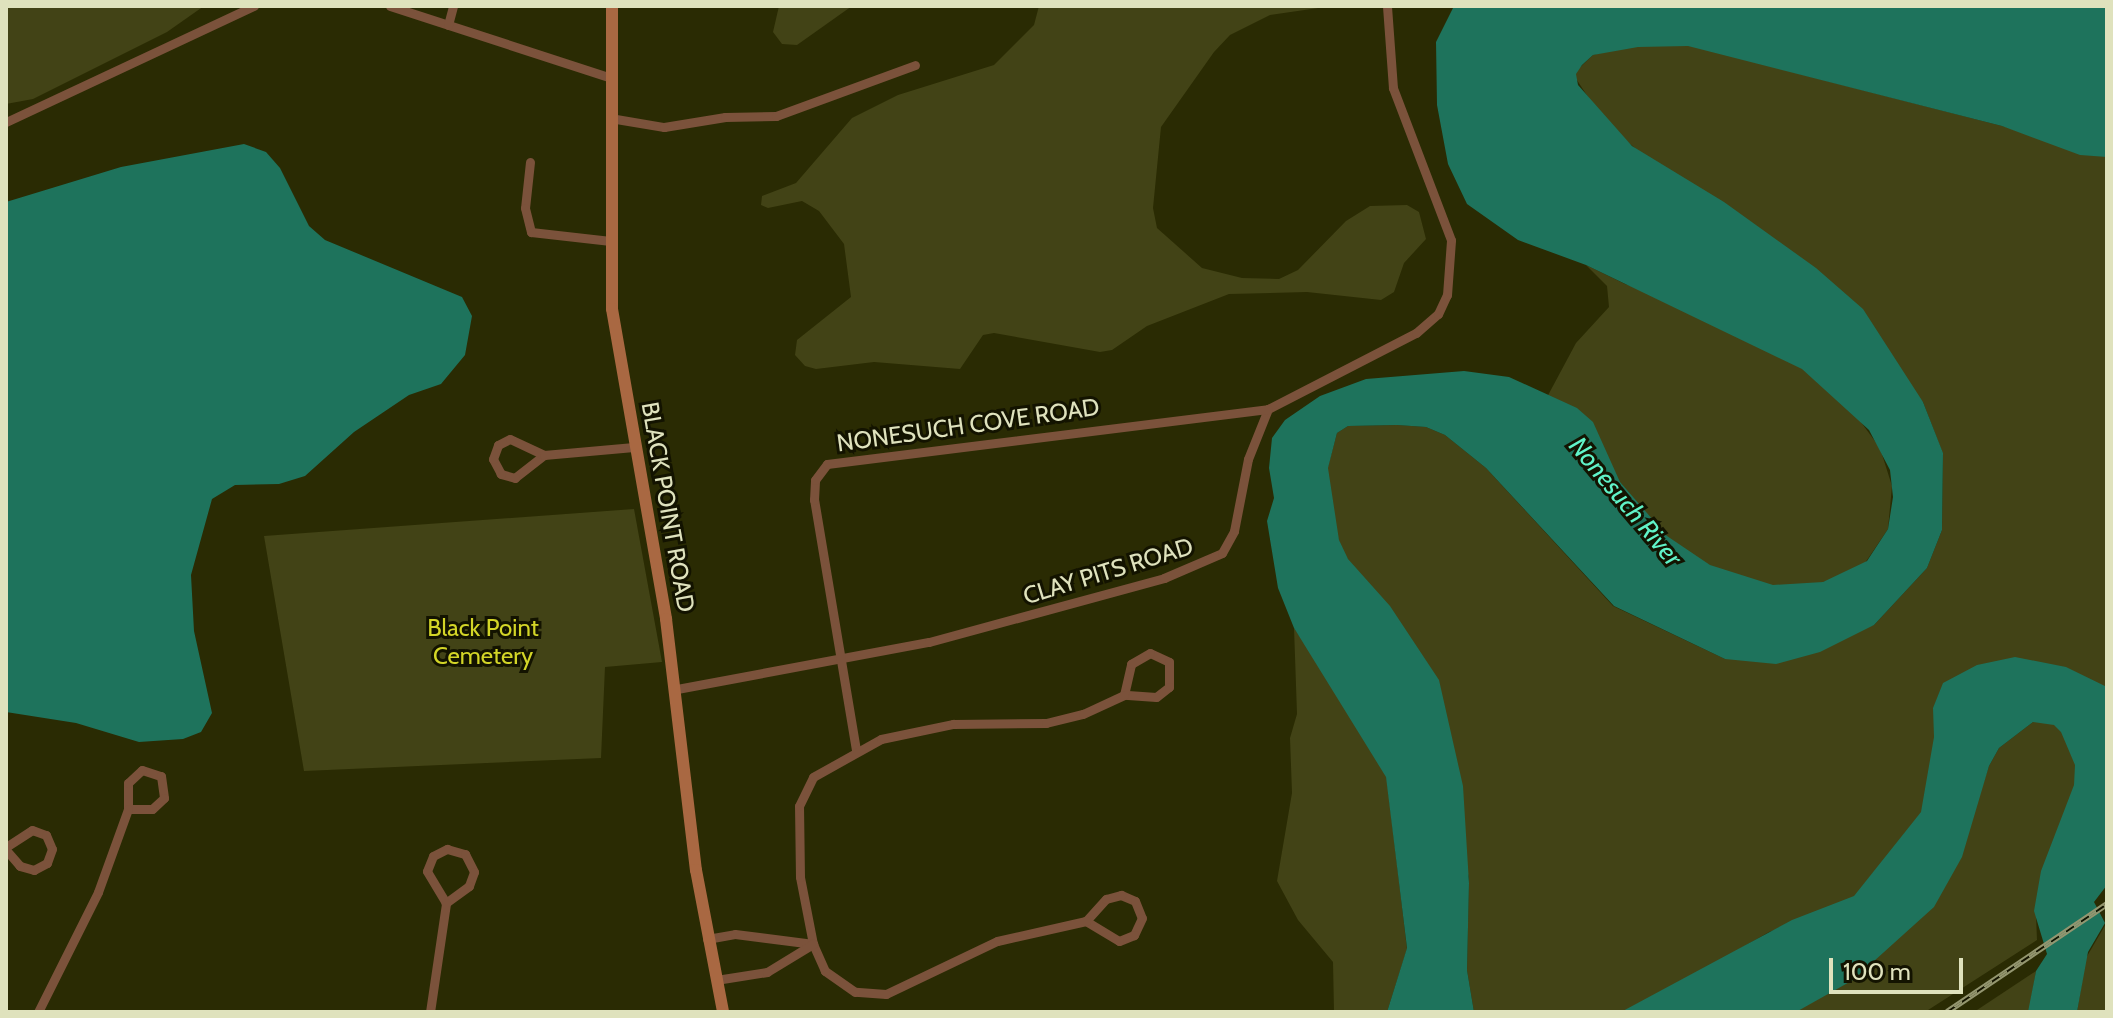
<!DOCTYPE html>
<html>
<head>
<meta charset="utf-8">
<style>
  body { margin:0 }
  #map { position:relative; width:2113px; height:1018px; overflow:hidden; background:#2a2b03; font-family:Cabin,sans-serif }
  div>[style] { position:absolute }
  .green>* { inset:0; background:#424316 }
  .water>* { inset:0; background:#1e735c }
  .minor>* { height:9px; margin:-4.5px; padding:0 4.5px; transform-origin:4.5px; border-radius:4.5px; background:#7b523b }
  .secondary>* { height:12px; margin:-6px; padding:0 6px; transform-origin:6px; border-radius:6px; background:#a96842 }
  .rail>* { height:6px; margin-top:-3px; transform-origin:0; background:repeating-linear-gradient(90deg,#131300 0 9px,#949670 0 18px); box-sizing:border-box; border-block:2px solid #949670 }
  span { translate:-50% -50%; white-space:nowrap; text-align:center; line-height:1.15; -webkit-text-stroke:6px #131300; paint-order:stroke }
  .street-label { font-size:24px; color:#dfe2bd }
  .park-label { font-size:24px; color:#d3d527 }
  .water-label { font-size:26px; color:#60f3c8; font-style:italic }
  .frame { position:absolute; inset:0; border:8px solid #dfe2bd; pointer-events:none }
  .scale { position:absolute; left:1829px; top:958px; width:134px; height:36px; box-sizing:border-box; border:4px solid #dfe2bd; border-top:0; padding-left:10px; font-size:24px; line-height:28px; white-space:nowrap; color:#dfe2bd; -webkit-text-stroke:6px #131300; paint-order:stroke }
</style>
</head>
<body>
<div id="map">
  <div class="green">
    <i style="clip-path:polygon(6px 6px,204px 6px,167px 32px,33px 99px,6px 104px)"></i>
    <i style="clip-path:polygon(779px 6px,852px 6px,797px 45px,782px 44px,773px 32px)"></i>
    <i style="clip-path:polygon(1039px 6px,1332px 6px,1270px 15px,1230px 35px,1214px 52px,1161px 127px,1153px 208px,1157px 228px,1202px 268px,1242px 278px,1279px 279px,1298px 270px,1346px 221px,1370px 206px,1407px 205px,1419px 212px,1426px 239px,1404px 263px,1394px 292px,1381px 300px,1307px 292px,1229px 294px,1147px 326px,1112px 350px,1100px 352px,994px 333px,983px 335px,960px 369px,874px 362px,816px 369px,805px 366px,795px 355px,797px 340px,851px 297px,844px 244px,819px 211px,802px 201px,768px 208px,761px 205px,762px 196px,796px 183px,852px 118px,898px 95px,994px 65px,1034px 25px)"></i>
    <i style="clip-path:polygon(1684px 44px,2107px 153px,2107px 690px,2073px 675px,1926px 806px,1872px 896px,1769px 932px,1630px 1012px,1474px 1012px,1467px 970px,1469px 877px,1387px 609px,1343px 553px,1333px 522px,1326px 474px,1337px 433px,1348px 426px,1397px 425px,1426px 427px,1445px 435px,1486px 468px,1613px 606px,1725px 659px,1874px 625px,1927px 568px,1942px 530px,1943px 454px,1923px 402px,1603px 120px,1573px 74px,1593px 55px,1621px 47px)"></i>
    <i style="clip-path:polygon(1586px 265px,1625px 284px,1683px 303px,1808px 371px,1855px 414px,1880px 448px,1892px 486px,1888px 529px,1865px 563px,1846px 575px,1804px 588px,1782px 588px,1727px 577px,1666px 542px,1546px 399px,1576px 343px,1609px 307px,1607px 286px)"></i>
    <i style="clip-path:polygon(634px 509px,662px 662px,605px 667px,601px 758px,304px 771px,264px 536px)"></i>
    <i style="clip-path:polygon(1294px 628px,1385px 763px,1407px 949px,1387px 1012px,1334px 1012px,1333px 962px,1298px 920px,1277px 881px,1292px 793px,1290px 738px,1297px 714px)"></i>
    <i style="clip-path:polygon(2033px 722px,2052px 722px,2071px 741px,2079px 781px,2036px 915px,2037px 940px,1925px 1012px,1789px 1012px,1954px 870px,1989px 766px,1999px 748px)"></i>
    <i style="clip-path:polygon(2107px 922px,2107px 1012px,2077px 1012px,2086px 958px)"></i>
    <i style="clip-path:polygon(2036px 971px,2029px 1012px,1974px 1012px)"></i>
  </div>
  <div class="water">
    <i style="clip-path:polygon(1454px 6px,2107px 6px,2107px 157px,2080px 155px,2002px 126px,1688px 46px,1638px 47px,1593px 55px,1582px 65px,1576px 74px,1578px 85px,1632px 146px,1724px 202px,1816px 268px,1863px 309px,1923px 402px,1943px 453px,1942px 530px,1927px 568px,1874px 625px,1820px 652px,1776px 664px,1725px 659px,1614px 606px,1486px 468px,1445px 435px,1426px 427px,1397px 425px,1348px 426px,1337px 433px,1328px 468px,1339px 540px,1348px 559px,1390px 606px,1439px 680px,1463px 786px,1469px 883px,1467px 970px,1474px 1012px,1387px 1012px,1407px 948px,1386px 777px,1294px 628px,1278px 588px,1267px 521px,1274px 498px,1269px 468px,1272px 438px,1285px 420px,1320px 396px,1366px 379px,1464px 371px,1509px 377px,1577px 408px,1593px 422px,1620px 482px,1667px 536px,1710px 565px,1773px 585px,1823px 582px,1867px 561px,1888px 529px,1893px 497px,1890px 470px,1869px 430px,1802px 369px,1586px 265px,1518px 240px,1467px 204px,1448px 164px,1437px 105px,1436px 42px)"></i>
    <i style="clip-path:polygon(244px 144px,266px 152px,280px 168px,309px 226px,325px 240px,462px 297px,472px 316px,465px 355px,441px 384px,409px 395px,354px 432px,305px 476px,279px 484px,235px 485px,212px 499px,191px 575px,194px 631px,212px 713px,201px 732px,183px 739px,139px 742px,76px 723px,6px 712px,6px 202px,121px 167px)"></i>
    <i style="clip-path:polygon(2015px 657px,2066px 667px,2107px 687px,2107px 885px,2094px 902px,2105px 923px,2088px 952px,2077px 1012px,2028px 1012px,2036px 971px,2047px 954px,2034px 911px,2041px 871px,2074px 785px,2075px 765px,2061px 732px,2054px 725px,2033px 722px,1999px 748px,1989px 766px,1962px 857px,1934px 907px,1853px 980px,1796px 1012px,1621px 1012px,1792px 920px,1854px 896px,1921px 812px,1934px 737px,1933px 708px,1943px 683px,1977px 665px)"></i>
  </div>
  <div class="minor">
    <i style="left:390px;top:6px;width:232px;rotate:18deg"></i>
    <i style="left:448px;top:25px;width:20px;rotate:-75deg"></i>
    <i style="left:610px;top:118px;width:55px;rotate:9.5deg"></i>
    <i style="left:664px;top:127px;width:62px;rotate:-9.3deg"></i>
    <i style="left:725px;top:117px;width:51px;rotate:-1.1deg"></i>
    <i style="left:776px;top:116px;width:148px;rotate:-20.1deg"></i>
    <i style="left:6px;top:122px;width:274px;rotate:-25.1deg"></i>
    <i style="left:530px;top:162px;width:46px;rotate:96.2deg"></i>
    <i style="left:525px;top:208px;width:25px;rotate:76deg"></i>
    <i style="left:531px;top:232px;width:80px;rotate:6.5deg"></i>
    <i style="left:544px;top:455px;width:37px;rotate:142deg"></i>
    <i style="left:515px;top:478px;width:15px;rotate:-164deg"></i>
    <i style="left:501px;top:474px;width:17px;rotate:-118deg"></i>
    <i style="left:493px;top:459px;width:15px;rotate:-70deg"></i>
    <i style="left:498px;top:445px;width:13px;rotate:-27deg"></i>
    <i style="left:510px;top:439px;width:38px;rotate:25deg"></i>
    <i style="left:544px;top:455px;width:90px;rotate:-5.1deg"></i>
    <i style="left:1150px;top:653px;width:21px;rotate:25deg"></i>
    <i style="left:1169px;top:662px;width:25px;rotate:90deg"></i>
    <i style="left:1169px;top:687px;width:16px;rotate:142deg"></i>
    <i style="left:1156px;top:697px;width:32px;rotate:-176deg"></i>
    <i style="left:1124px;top:695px;width:32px;rotate:-77deg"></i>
    <i style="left:1131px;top:664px;width:22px;rotate:-30deg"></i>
    <i style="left:677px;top:689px;width:256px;rotate:-10.6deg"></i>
    <i style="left:929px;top:642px;width:244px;rotate:-15.2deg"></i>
    <i style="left:1164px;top:578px;width:63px;rotate:-23.3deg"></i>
    <i style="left:1222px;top:553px;width:25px;rotate:-61deg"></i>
    <i style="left:1234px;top:531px;width:73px;rotate:-79deg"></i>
    <i style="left:1248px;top:459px;width:54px;rotate:-68.2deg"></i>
    <i style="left:1268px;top:409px;width:166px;rotate:-27.2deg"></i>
    <i style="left:1416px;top:333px;width:29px;rotate:-41deg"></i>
    <i style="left:1438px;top:314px;width:21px;rotate:-65deg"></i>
    <i style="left:1447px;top:295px;width:55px;rotate:-85.8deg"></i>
    <i style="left:1451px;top:240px;width:163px;rotate:-110.9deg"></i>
    <i style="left:1393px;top:88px;width:82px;rotate:-94.2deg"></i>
    <i style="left:856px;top:750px;width:254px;rotate:-99.5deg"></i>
    <i style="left:814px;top:500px;width:20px;rotate:-87deg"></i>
    <i style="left:815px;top:480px;width:20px;rotate:-53deg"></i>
    <i style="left:827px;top:464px;width:444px;rotate:-7.1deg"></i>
    <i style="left:142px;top:770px;width:20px;rotate:18deg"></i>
    <i style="left:161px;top:776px;width:22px;rotate:82deg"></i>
    <i style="left:164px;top:798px;width:16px;rotate:137deg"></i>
    <i style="left:152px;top:809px;width:24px;rotate:180deg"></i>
    <i style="left:128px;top:809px;width:26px;rotate:-90deg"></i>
    <i style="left:128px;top:783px;width:19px;rotate:-43deg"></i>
    <i style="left:6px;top:847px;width:31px;rotate:-33deg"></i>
    <i style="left:32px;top:830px;width:15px;rotate:20deg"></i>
    <i style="left:46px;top:835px;width:15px;rotate:67deg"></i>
    <i style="left:52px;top:849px;width:15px;rotate:110deg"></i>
    <i style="left:47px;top:863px;width:15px;rotate:152deg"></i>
    <i style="left:34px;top:870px;width:15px;rotate:-164deg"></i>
    <i style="left:20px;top:866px;width:21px;rotate:-131deg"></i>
    <i style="left:447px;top:849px;width:19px;rotate:16deg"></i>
    <i style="left:465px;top:854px;width:20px;rotate:63deg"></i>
    <i style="left:474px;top:872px;width:15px;rotate:110deg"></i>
    <i style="left:469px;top:886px;width:29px;rotate:144deg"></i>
    <i style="left:446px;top:903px;width:37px;rotate:-121deg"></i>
    <i style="left:427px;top:871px;width:16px;rotate:-68deg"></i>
    <i style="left:433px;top:856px;width:16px;rotate:-27deg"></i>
    <i style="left:1121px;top:895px;width:15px;rotate:23deg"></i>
    <i style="left:1135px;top:901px;width:18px;rotate:68deg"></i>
    <i style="left:1142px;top:918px;width:19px;rotate:115deg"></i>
    <i style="left:1134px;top:935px;width:16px;rotate:158deg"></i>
    <i style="left:1119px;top:941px;width:39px;rotate:-149deg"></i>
    <i style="left:1086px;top:921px;width:30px;rotate:-48deg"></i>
    <i style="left:1106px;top:899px;width:16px;rotate:-15deg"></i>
    <i style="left:1086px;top:921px;width:91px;rotate:167.3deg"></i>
    <i style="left:997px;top:941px;width:123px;rotate:154.5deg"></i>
    <i style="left:886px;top:994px;width:31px;rotate:-176deg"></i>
    <i style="left:855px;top:992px;width:37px;rotate:-145deg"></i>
    <i style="left:825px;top:971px;width:30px;rotate:-114deg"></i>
    <i style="left:813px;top:944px;width:68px;rotate:-101deg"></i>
    <i style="left:800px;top:877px;width:71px;rotate:-90.8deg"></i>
    <i style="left:799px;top:806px;width:32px;rotate:-64deg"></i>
    <i style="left:813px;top:777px;width:78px;rotate:-29.2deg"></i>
    <i style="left:881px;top:739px;width:74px;rotate:-11.8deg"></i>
    <i style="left:953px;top:724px;width:93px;rotate:-0.6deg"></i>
    <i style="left:1046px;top:723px;width:38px;rotate:-14deg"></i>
    <i style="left:1083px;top:714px;width:45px;rotate:-24.9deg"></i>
    <i style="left:707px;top:939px;width:28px;rotate:-10deg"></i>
    <i style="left:735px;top:934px;width:79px;rotate:7.3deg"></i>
    <i style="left:716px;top:980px;width:52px;rotate:-8.9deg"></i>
    <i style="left:767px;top:972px;width:54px;rotate:-31.3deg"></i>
    <i style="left:38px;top:1012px;width:134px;rotate:-63.4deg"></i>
    <i style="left:98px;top:892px;width:88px;rotate:-70.1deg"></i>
    <i style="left:430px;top:1012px;width:110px;rotate:-81.6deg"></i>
  </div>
  <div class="secondary">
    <i style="left:612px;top:6px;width:303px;rotate:90deg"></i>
    <i style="left:612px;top:309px;width:315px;rotate:80.1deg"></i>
    <i style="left:666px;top:619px;width:253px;rotate:83.2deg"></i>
    <i style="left:696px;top:870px;width:145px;rotate:79.2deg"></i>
  </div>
  <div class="rail">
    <i style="left:1947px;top:1012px;width:193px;rotate:-34deg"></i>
  </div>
  <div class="street-label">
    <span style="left:968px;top:425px;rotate:-8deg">NONESUCH COVE ROAD</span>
    <span style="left:668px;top:507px;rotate:80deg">BLACK POINT ROAD</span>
    <span style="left:1108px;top:571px;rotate:-17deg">CLAY PITS ROAD</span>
  </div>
  <div class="park-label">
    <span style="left:483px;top:642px">Black Point<br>Cemetery</span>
  </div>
  <div class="water-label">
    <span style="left:1625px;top:502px;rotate:50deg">Nonesuch River</span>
  </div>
  <div class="frame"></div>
  <div class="scale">100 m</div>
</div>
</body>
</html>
